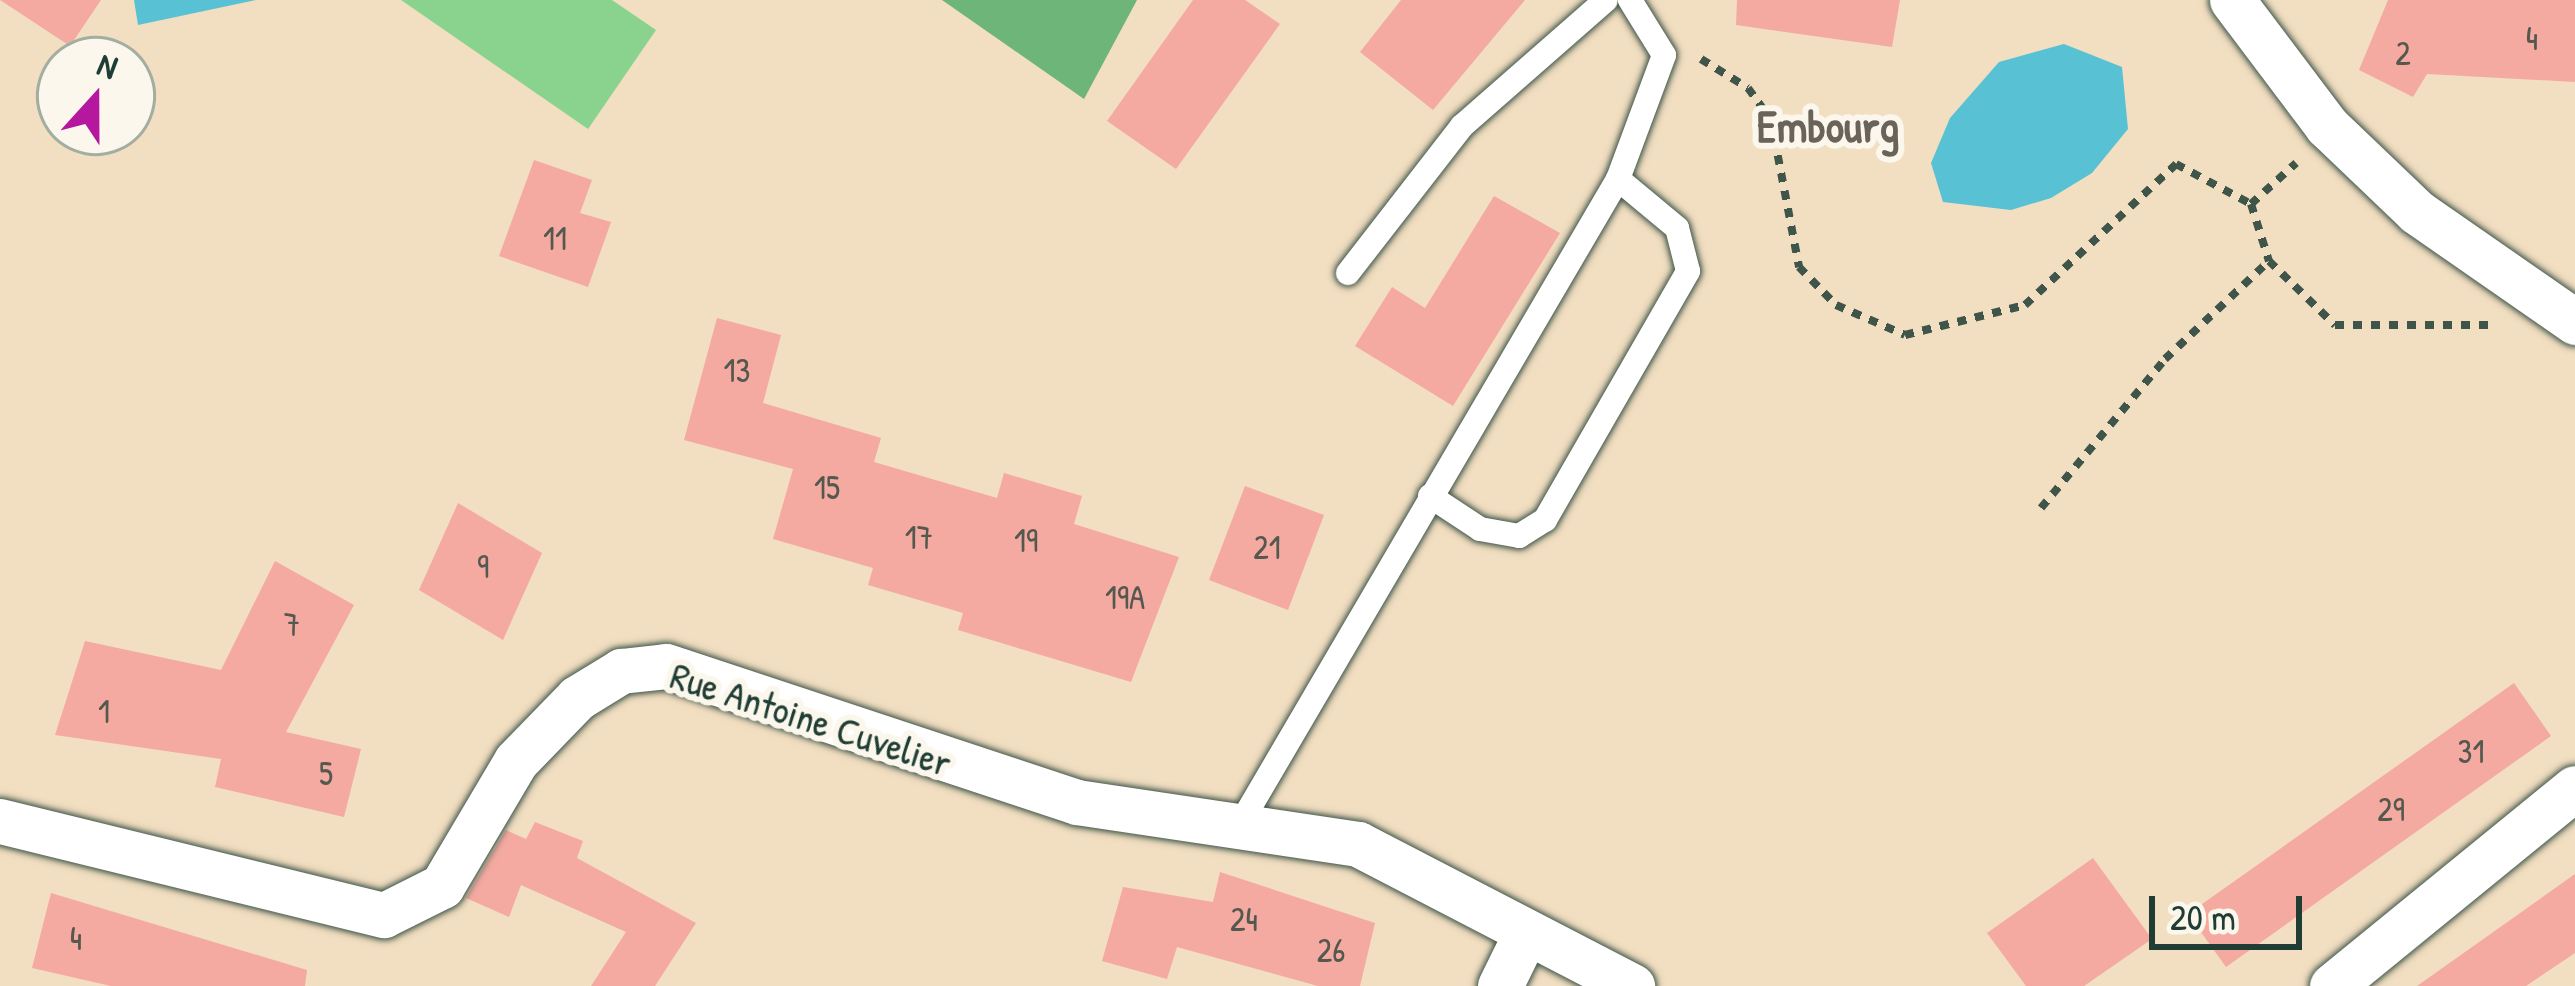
<!DOCTYPE html>
<html>
<head>
<meta charset="utf-8">
<style>
  body { margin:0 }
  #map { position:relative; width:2575px; height:986px; overflow:hidden; background:#f2dec1; font-family:"Patrick Hand",sans-serif }
  div>[style] { position:absolute }
  .green>* { inset:0; background:#89d38f }
  .forest>* { inset:0; background:#6eb57a }
  .water>* { inset:0; background:#58c1d4 }
  .building>* { inset:0; background:#f4aaa1 }
  .path>* { height:8px; margin-top:-4px; transform-origin:0; background:repeating-linear-gradient(90deg,#3f5549 0 9px,transparent 0 18px) }
  .roads { filter:drop-shadow(0 0 3px #3f5549) drop-shadow(0 0 3px #3f5549) }
  .service>* { height:24px; margin:-12px; padding:0 12px; transform-origin:12px; border-radius:12px; background:#fff }
  .minor>* { height:45px; margin:-22.5px; padding:0 22.5px; transform-origin:22.5px; border-radius:22.5px; background:#fff }
  span { translate:-50% -50%; white-space:nowrap; text-align:center; line-height:1.15; -webkit-text-stroke:12px #fbf7ec; paint-order:stroke }
  .number-label { font-size:33px; color:#54584f }
  .number-label span { -webkit-text-stroke-width:0 }
  .street-label { font-size:39px; color:#1f3d34 }
  .quarter-label { font-size:45px; color:#6a635a; font-weight:700 }
  .north { position:absolute; left:36px; top:36px; width:120px; height:120px; box-sizing:border-box; background:#fbf7ec; border:3px solid #a3ada2; border-radius:50%; rotate:21deg; font-size:33px; font-weight:700; line-height:48px; text-align:center; color:#1f3d34 }
  .north::after { content:''; display:block; margin:auto; width:42px; height:54px; background:#b5179e; clip-path:polygon(50% 0,100% 100%,50% 72%,0 100%) }
  .scale { position:absolute; left:2149px; top:896px; width:153px; height:54px; box-sizing:border-box; border:6px solid #1f3d34; border-top:0; padding-left:15px; font-size:36px; line-height:42px; white-space:nowrap; color:#1f3d34; -webkit-text-stroke:9px #fbf7ec; paint-order:stroke }
</style>
</head>
<body>
<div id="map">
  <div class="green">
    <i style="clip-path:polygon(401px 0,612px 0,656px 30px,588px 129px)"></i>
  </div>
  <div class="forest">
    <i style="clip-path:polygon(942px 0,1137px 0,1084px 99px)"></i>
  </div>
  <div class="water">
    <i style="clip-path:polygon(134px 0,256px 0,138px 25px)"></i>
    <i style="clip-path:polygon(2064px 44px,2122px 67px,2128px 129px,2092px 173px,2051px 198px,2011px 210px,1943px 202px,1931px 163px,1950px 118px,1999px 62px)"></i>
  </div>
  <div class="building">
    <i style="clip-path:polygon(0 0,101px 0,70px 46px)"></i>
    <i style="clip-path:polygon(1193px 0,1245px 0,1280px 24px,1176px 169px,1107px 121px)"></i>
    <i style="clip-path:polygon(1401px 0,1525px 0,1433px 110px,1360px 52px)"></i>
    <i style="clip-path:polygon(1737px 0,1900px 0,1892px 47px,1736px 25px)"></i>
    <i style="clip-path:polygon(2388px 0,2575px 0,2575px 82px,2427px 74px,2413px 97px,2359px 70px)"></i>
    <i style="clip-path:polygon(534px 160px,592px 180px,580px 213px,611px 222px,588px 287px,499px 256px)"></i>
    <i style="clip-path:polygon(1494px 196px,1560px 233px,1453px 406px,1355px 346px,1392px 287px,1425px 308px)"></i>
    <i style="clip-path:polygon(717px 318px,781px 335px,763px 403px,881px 438px,874px 462px,997px 498px,1004px 473px,1082px 496px,1074px 524px,1179px 557px,1131px 682px,958px 630px,963px 613px,868px 585px,873px 568px,773px 539px,793px 469px,684px 440px)"></i>
    <i style="clip-path:polygon(1245px 486px,1324px 515px,1288px 610px,1209px 580px)"></i>
    <i style="clip-path:polygon(458px 503px,542px 553px,503px 640px,419px 590px)"></i>
    <i style="clip-path:polygon(275px 561px,354px 605px,286px 732px,361px 749px,344px 817px,215px 787px,221px 759px,55px 735px,85px 641px,221px 670px)"></i>
    <i style="clip-path:polygon(2514px 683px,2551px 736px,2226px 967px,2188px 914px)"></i>
    <i style="clip-path:polygon(535px 822px,583px 841px,577px 858px,696px 923px,655px 986px,591px 986px,626px 932px,521px 885px,509px 917px,466px 898px,506px 830px,526px 839px)"></i>
    <i style="clip-path:polygon(2093px 858px,2152px 939px,2084px 986px,2026px 986px,1987px 933px)"></i>
    <i style="clip-path:polygon(1220px 872px,1375px 923px,1360px 986px,1318px 986px,1177px 947px,1167px 979px,1102px 961px,1123px 887px,1213px 902px)"></i>
    <i style="clip-path:polygon(2575px 874px,2575px 953px,2526px 986px,2417px 986px)"></i>
    <i style="clip-path:polygon(51px 893px,307px 970px,305px 986px,111px 986px,32px 968px)"></i>
  </div>
  <div class="path">
    <i style="left:1701px;top:59px;width:55px;rotate:31.7deg"></i>
    <i style="left:1748px;top:88px;width:39px;rotate:54deg"></i>
    <i style="left:1771px;top:120px;width:150px;rotate:79.2deg"></i>
    <i style="left:1799px;top:267px;width:53px;rotate:45.8deg"></i>
    <i style="left:1836px;top:305px;width:75px;rotate:23.5deg"></i>
    <i style="left:1905px;top:335px;width:124px;rotate:-14deg"></i>
    <i style="left:2025px;top:305px;width:207px;rotate:-43deg"></i>
    <i style="left:2176px;top:164px;width:85px;rotate:28.1deg"></i>
    <i style="left:2251px;top:204px;width:60px;rotate:72.5deg"></i>
    <i style="left:2269px;top:261px;width:92px;rotate:44.1deg"></i>
    <i style="left:2335px;top:325px;width:159px"></i>
    <i style="left:2251px;top:204px;width:61px;rotate:-42.3deg"></i>
    <i style="left:2041px;top:508px;width:194px;rotate:-50.2deg"></i>
    <i style="left:2165px;top:359px;width:143px;rotate:-43.3deg"></i>
  </div>
  <div class="roads">
    <div class="service">
      <i style="left:1348px;top:273px;width:186px;rotate:-52.2deg"></i>
      <i style="left:1462px;top:126px;width:191px;rotate:-41.2deg"></i>
      <i style="left:1430px;top:496px;width:60px;rotate:33.4deg"></i>
      <i style="left:1480px;top:529px;width:40px;rotate:10deg"></i>
      <i style="left:1519px;top:536px;width:31px;rotate:-32deg"></i>
      <i style="left:1545px;top:520px;width:287px;rotate:-60.1deg"></i>
      <i style="left:1688px;top:271px;width:44px;rotate:-104.3deg"></i>
      <i style="left:1677px;top:228px;width:77px;rotate:-140.3deg"></i>
      <i style="left:1239px;top:826px;width:750px;rotate:-59.64deg"></i>
      <i style="left:1618px;top:179px;width:132px;rotate:-69.6deg"></i>
      <i style="left:1664px;top:55px;width:65px;rotate:-121.7deg"></i>
    </div>
    <div class="minor">
      <i style="left:2232px;top:0;width:158px;rotate:53deg"></i>
      <i style="left:2327px;top:126px;width:124px;rotate:43.7deg"></i>
      <i style="left:2417px;top:212px;width:193px;rotate:34.8deg"></i>
      <i style="left:0;top:821px;width:395px;rotate:13.8deg"></i>
      <i style="left:384px;top:915px;width:65px;rotate:-26.6deg"></i>
      <i style="left:442px;top:886px;width:145px;rotate:-59.4deg"></i>
      <i style="left:516px;top:761px;width:88px;rotate:-45.9deg"></i>
      <i style="left:577px;top:698px;width:52px;rotate:-31.5deg"></i>
      <i style="left:621px;top:671px;width:45px;rotate:-6.3deg"></i>
      <i style="left:666px;top:666px;width:433px;rotate:18.3deg"></i>
      <i style="left:1077px;top:802px;width:284px;rotate:8.5deg"></i>
      <i style="left:1358px;top:844px;width:309px;rotate:27.4deg"></i>
      <i style="left:1500px;top:986px;width:55px;rotate:-63.9deg"></i>
      <i style="left:2332px;top:986px;width:313px;rotate:-39.2deg"></i>
    </div>
  </div>
  <div class="number-label">
    <span style="left:2532px;top:39px">4</span>
    <span style="left:2403px;top:54px">2</span>
    <span style="left:555px;top:239px">11</span>
    <span style="left:737px;top:371px">13</span>
    <span style="left:827px;top:488px">15</span>
    <span style="left:919px;top:538px">17</span>
    <span style="left:1026px;top:541px">19</span>
    <span style="left:1267px;top:548px">21</span>
    <span style="left:483px;top:567px">9</span>
    <span style="left:1125px;top:598px">19A</span>
    <span style="left:292px;top:625px">7</span>
    <span style="left:104px;top:712px">1</span>
    <span style="left:2471px;top:752px">31</span>
    <span style="left:326px;top:774px">5</span>
    <span style="left:2391px;top:810px">29</span>
    <span style="left:1244px;top:920px">24</span>
    <span style="left:76px;top:939px">4</span>
    <span style="left:1331px;top:951px">26</span>
  </div>
  <div class="street-label">
    <span style="left:811px;top:719px;rotate:18deg">Rue Antoine Cuvelier</span>
  </div>
  <div class="quarter-label">
    <span style="left:1828px;top:126px">Embourg</span>
  </div>
  <div class="north">N</div>
  <div class="scale">20 m</div>
</div>
</body>
</html>
